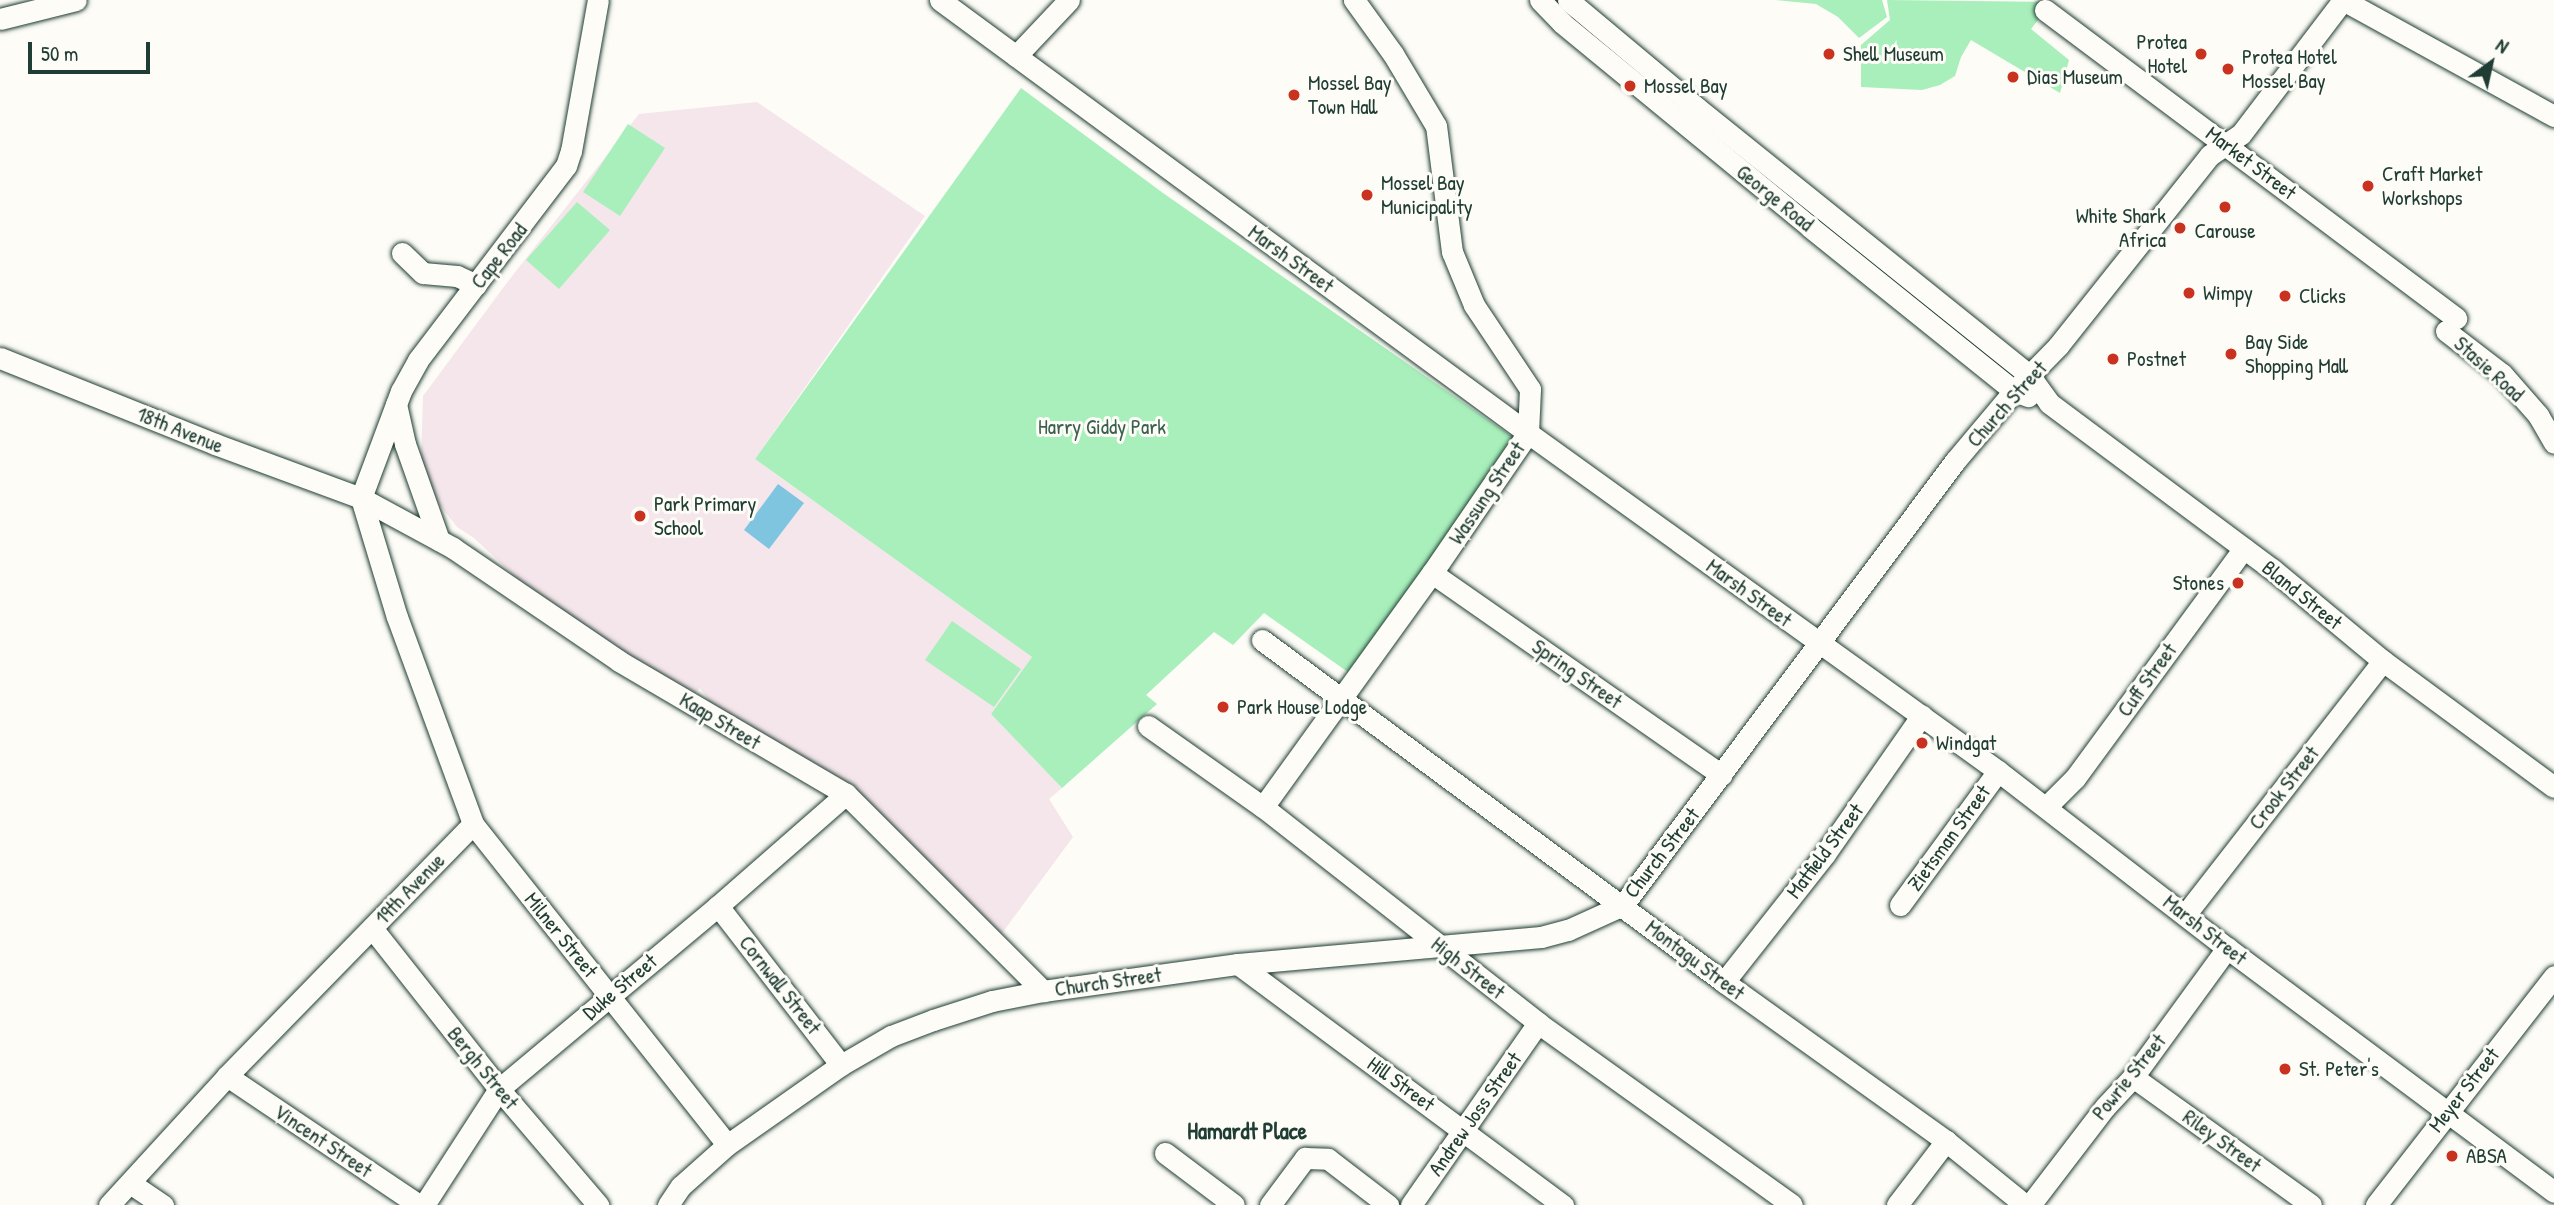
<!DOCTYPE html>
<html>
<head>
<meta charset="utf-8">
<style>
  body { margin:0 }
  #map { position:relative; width:2554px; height:1205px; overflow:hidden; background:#fdfcf7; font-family:"Patrick Hand",sans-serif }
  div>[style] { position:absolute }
  .built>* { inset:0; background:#f5e6eb }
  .green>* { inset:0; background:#a8efbb }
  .water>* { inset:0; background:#7fc5e0 }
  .roads { filter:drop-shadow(0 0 2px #1f3d34) drop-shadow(0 0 2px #1f3d34) }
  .minor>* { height:21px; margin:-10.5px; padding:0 10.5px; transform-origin:10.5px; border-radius:10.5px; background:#fdfcf7 }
  .dots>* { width:19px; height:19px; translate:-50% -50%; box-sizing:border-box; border:4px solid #fdfcf7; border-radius:50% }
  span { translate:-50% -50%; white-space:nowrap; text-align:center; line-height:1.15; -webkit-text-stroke:6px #fdfcf7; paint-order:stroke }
  .poi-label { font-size:21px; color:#1f3d34 }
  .right { translate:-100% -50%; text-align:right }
  .left { translate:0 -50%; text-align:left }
  .street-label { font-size:21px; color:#1f3d34 }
  .park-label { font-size:21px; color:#3a614f }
  .neighbourhood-label { font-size:23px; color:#1f3d34; font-weight:700 }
  .north { position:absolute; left:2456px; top:28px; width:70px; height:70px; -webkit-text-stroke:5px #fdfcf7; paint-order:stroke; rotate:33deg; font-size:19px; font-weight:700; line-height:28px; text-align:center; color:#1f3d34 }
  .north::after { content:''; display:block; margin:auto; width:24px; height:32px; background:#1f3d34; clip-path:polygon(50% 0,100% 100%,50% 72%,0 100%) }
  .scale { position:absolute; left:28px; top:42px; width:122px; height:32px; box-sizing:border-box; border:4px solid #1f3d34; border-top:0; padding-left:9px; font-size:21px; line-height:24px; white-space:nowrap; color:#1f3d34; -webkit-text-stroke:5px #fdfcf7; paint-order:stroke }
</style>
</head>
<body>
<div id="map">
  <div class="built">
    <i style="clip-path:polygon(757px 102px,925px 216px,755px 459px,1032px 657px,991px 714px,1062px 788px,1049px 799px,1073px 837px,1000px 936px,944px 882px,711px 704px,700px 688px,693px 695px,540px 600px,474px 538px,457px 527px,439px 504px,421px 461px,423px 396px,509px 280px,639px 114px)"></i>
  </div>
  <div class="green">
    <i style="clip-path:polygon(1776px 0,1882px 0,1887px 17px,1859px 38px,1838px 17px,1816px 4px)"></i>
    <i style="clip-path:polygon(1887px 0,2052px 2px,2031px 29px,2069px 60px,2060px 93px,1971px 40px,1961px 57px,1955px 76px,1940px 85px,1922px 90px,1861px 87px,1861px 45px,1890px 20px)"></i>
    <i style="clip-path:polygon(1021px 88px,1163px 193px,1517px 440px,1355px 677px,1264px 613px,1233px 645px,1214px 632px,1146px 695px,1157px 704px,1062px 788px,991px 714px,1032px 657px,755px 459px)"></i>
    <i style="clip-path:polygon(628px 124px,665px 148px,620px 216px,583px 192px)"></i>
    <i style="clip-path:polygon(577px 202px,610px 230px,559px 289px,526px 260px)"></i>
    <i style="clip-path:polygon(952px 621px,1021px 669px,994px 707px,925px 660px)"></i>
  </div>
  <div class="water">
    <i style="clip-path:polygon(778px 484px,804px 503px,769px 549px,744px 530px)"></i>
  </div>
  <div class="roads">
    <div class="minor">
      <i style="left:940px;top:0;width:730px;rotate:36.37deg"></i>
      <i style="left:1528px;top:433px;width:579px;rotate:35.72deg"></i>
      <i style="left:1998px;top:771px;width:289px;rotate:37.7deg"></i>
      <i style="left:2227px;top:948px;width:408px;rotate:36.7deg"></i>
      <i style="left:1540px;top:0;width:32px;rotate:46deg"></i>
      <i style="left:1562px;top:23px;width:321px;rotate:39.4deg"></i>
      <i style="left:1810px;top:227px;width:262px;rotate:38.8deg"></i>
      <i style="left:2014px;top:391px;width:15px;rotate:20deg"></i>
      <i style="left:1568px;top:0;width:168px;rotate:39.9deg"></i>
      <i style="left:1697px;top:108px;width:426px;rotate:38.8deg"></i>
      <i style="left:2029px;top:375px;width:34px;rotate:54deg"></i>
      <i style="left:2049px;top:403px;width:278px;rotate:36.7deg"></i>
      <i style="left:2272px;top:569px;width:144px;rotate:39.7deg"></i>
      <i style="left:2383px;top:661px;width:212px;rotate:36.4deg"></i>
      <i style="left:2343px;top:0;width:241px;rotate:28.8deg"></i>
      <i style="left:2045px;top:10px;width:514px;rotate:36.85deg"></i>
      <i style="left:0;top:19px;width:78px;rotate:-14deg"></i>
      <i style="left:1016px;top:56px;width:77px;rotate:-46.6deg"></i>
      <i style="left:402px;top:253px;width:29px;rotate:44deg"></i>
      <i style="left:423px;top:273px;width:34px;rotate:5deg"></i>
      <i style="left:457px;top:276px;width:21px;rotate:25deg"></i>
      <i style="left:2446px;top:331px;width:71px;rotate:37.5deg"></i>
      <i style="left:2502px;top:374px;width:55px;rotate:48.7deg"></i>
      <i style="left:2538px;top:415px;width:32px;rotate:60deg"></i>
      <i style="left:0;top:358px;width:232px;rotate:21.8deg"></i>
      <i style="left:215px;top:444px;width:156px;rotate:20.3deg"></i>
      <i style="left:361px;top:498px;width:105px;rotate:28.5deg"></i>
      <i style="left:453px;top:548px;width:201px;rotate:34.2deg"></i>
      <i style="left:619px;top:661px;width:263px;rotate:30.4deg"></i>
      <i style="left:846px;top:794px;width:279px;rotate:45deg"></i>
      <i style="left:396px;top:404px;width:41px;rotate:77.3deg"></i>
      <i style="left:405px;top:444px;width:102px;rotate:70.5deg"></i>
      <i style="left:361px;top:498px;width:124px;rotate:73.2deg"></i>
      <i style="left:397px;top:617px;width:221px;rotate:69.8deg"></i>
      <i style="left:473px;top:824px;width:409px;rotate:51.6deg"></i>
      <i style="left:361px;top:498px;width:114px;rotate:-69.5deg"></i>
      <i style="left:401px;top:391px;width:35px;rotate:-61deg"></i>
      <i style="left:418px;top:360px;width:244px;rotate:-52.7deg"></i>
      <i style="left:566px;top:166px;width:16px;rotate:-72deg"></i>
      <i style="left:571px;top:151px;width:153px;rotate:-79.9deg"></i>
      <i style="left:1432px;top:573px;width:353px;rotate:34.9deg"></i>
      <i style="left:1262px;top:640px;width:575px;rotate:36.51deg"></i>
      <i style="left:1724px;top:982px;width:273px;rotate:35.6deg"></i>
      <i style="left:1946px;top:1141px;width:102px;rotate:39deg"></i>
      <i style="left:1148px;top:726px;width:141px;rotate:35.2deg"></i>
      <i style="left:1263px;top:807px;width:350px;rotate:38.1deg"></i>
      <i style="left:1538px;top:1023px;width:312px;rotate:35.6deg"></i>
      <i style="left:1263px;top:807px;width:289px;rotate:-54.2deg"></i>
      <i style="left:1432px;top:573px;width:170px;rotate:-55.6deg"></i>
      <i style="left:1528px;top:433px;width:44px;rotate:-87.4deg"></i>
      <i style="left:1530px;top:389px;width:101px;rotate:-123.7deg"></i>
      <i style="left:1474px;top:305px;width:57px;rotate:-112.5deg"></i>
      <i style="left:1452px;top:252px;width:127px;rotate:-97.2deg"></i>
      <i style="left:1436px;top:126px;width:84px;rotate:-120.8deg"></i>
      <i style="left:1393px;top:54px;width:67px;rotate:-125.8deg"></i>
      <i style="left:2046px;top:807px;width:41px;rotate:-45deg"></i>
      <i style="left:2075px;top:778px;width:285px;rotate:-53.7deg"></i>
      <i style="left:1900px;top:905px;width:166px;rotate:-53.8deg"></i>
      <i style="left:718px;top:906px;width:201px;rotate:52.3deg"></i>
      <i style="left:2185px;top:915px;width:322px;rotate:-52.1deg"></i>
      <i style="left:372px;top:928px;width:205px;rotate:51.7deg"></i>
      <i style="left:499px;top:1089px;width:153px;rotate:49.5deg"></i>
      <i style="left:1238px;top:964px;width:405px;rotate:36.6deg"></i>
      <i style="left:1724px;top:982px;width:163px;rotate:-51.7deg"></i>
      <i style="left:1825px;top:854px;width:169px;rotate:-55.1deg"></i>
      <i style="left:227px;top:1076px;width:231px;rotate:33.9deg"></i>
      <i style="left:2133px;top:1077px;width:219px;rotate:35.7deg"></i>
      <i style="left:1165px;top:1153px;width:86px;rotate:37deg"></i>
      <i style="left:130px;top:1183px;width:40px;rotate:34deg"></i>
      <i style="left:109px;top:1205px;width:175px;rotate:-47.5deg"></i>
      <i style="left:227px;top:1076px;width:352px;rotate:-45.7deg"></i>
      <i style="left:424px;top:1205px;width:138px;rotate:-57.1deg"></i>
      <i style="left:499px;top:1089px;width:285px;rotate:-39.9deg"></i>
      <i style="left:718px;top:906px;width:170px;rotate:-41.2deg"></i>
      <i style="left:668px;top:1205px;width:23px;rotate:-56deg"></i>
      <i style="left:681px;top:1186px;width:62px;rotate:-41.7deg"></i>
      <i style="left:727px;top:1145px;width:139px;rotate:-35.1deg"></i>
      <i style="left:841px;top:1065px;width:58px;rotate:-30.1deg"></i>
      <i style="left:891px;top:1036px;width:45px;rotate:-20.9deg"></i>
      <i style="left:933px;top:1020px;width:62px;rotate:-17.9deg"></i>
      <i style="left:992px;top:1001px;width:52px;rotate:-11.1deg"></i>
      <i style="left:1043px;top:991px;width:197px;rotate:-7.9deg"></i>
      <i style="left:1238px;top:964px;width:304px;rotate:-5.1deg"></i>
      <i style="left:1541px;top:937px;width:28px;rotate:-15deg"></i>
      <i style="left:1568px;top:930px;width:60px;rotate:-24.4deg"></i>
      <i style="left:1623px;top:905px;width:554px;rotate:-53.21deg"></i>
      <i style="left:1955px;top:461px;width:92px;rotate:-49.9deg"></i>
      <i style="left:2014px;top:391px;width:63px;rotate:-45.6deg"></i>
      <i style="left:2058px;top:346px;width:244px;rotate:-51.5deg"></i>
      <i style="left:2210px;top:155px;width:37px;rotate:-34deg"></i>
      <i style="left:2241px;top:134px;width:168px;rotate:-52.7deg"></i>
      <i style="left:1270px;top:1205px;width:59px;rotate:-53.3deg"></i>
      <i style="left:1305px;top:1158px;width:23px;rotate:2deg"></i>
      <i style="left:1328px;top:1159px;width:76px;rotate:37.5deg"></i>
      <i style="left:1411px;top:1205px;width:222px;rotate:-55.1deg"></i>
      <i style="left:1897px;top:1205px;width:81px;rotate:-52.6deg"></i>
      <i style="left:2030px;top:1205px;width:123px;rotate:-52.6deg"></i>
      <i style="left:2105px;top:1107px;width:41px;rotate:-47deg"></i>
      <i style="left:2133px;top:1077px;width:160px;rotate:-53.9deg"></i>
      <i style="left:2376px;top:1205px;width:290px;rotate:-52.1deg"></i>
    </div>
  </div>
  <div class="dots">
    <i style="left:1829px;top:54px;background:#c8321e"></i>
    <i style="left:2201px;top:54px;background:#c8321e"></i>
    <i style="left:2228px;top:69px;background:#c8321e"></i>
    <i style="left:2013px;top:77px;background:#c8321e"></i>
    <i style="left:1630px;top:86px;background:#c8321e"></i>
    <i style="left:1294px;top:95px;background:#c8321e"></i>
    <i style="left:2368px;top:186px;background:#c8321e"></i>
    <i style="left:1367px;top:195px;background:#c8321e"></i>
    <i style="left:2225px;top:207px;background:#c8321e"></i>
    <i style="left:2180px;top:228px;background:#c8321e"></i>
    <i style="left:2189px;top:293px;background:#c8321e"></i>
    <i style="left:2285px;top:296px;background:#c8321e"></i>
    <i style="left:2231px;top:354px;background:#c8321e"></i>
    <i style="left:2113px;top:359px;background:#c8321e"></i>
    <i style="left:640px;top:516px;background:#c8321e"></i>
    <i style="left:2238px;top:583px;background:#c8321e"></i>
    <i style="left:1223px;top:707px;background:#c8321e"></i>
    <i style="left:1922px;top:743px;background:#c8321e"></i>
    <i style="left:2285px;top:1069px;background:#c8321e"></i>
    <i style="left:2452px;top:1156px;background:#c8321e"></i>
  </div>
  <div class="poi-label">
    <span class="right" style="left:2187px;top:54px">Protea<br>Hotel</span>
    <span class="left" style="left:1843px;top:54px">Shell Museum</span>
    <span class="left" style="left:2242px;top:69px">Protea Hotel<br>Mossel Bay</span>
    <span class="left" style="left:2027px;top:77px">Dias Museum</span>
    <span class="left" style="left:1308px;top:95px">Mossel Bay<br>Town Hall</span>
    <span class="left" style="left:1644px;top:86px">Mossel Bay</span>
    <span class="left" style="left:2382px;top:186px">Craft Market<br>Workshops</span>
    <span class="left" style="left:1381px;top:195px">Mossel Bay<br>Municipality</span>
    <span class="right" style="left:2166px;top:228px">White Shark<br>Africa</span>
    <span style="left:2225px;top:231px">Carouse</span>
    <span class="left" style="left:2203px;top:293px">Wimpy</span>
    <span class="left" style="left:2299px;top:296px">Clicks</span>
    <span class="left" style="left:2245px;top:354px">Bay Side<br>Shopping Mall</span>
    <span class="left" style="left:2127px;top:359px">Postnet</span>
    <span class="left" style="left:654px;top:516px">Park Primary<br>School</span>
    <span class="right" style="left:2224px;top:583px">Stones</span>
    <span class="left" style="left:1237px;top:707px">Park House Lodge</span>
    <span class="left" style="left:1936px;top:743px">Windgat</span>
    <span class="left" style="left:2299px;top:1069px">St. Peter's</span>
    <span class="left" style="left:2466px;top:1156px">ABSA</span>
  </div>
  <div class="street-label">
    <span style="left:2251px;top:163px;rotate:37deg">Market Street</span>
    <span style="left:1775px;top:198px;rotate:39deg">George Road</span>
    <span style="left:499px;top:256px;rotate:-52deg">Cape Road</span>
    <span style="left:1291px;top:259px;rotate:36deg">Marsh Street</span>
    <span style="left:2489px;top:369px;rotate:42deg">Stasie Road</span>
    <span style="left:2007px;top:404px;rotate:-48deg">Church Street</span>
    <span style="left:180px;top:430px;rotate:22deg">18th Avenue</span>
    <span style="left:1487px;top:493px;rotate:-56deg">Wassung Street</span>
    <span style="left:1749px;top:593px;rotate:36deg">Marsh Street</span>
    <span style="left:2302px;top:595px;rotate:39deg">Bland Street</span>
    <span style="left:1577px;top:674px;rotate:35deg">Spring Street</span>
    <span style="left:2147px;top:680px;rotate:-54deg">Cuff Street</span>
    <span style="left:720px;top:721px;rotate:31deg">Kaap Street</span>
    <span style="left:2284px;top:788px;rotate:-52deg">Crook Street</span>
    <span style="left:1949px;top:838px;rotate:-54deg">Zietsman Street</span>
    <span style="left:1825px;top:851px;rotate:-53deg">Matfield Street</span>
    <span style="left:1662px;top:853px;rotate:-52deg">Church Street</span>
    <span style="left:410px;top:889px;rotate:-46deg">19th Avenue</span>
    <span style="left:2205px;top:930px;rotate:38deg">Marsh Street</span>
    <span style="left:561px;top:935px;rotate:51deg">Milner Street</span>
    <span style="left:1695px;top:960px;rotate:37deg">Montagu Street</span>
    <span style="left:1468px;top:968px;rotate:38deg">High Street</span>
    <span style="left:1108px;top:982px;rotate:-8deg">Church Street</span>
    <span style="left:780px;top:985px;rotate:52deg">Cornwall Street</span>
    <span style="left:620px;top:987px;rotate:-40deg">Duke Street</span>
    <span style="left:483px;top:1068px;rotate:51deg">Bergh Street</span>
    <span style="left:2129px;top:1077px;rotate:-51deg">Powrie Street</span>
    <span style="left:1401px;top:1084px;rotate:36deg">Hill Street</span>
    <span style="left:2464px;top:1090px;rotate:-52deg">Meyer Street</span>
    <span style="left:1475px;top:1114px;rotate:-55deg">Andrew Joss Street</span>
    <span style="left:323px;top:1141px;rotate:34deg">Vincent Street</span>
    <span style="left:2222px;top:1141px;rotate:36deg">Riley Street</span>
  </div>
  <div class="park-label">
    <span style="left:1102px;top:427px">Harry Giddy Park</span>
  </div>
  <div class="neighbourhood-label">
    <span style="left:1247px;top:1131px">Hamardt Place</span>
  </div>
  <div class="north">N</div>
  <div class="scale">50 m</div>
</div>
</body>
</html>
